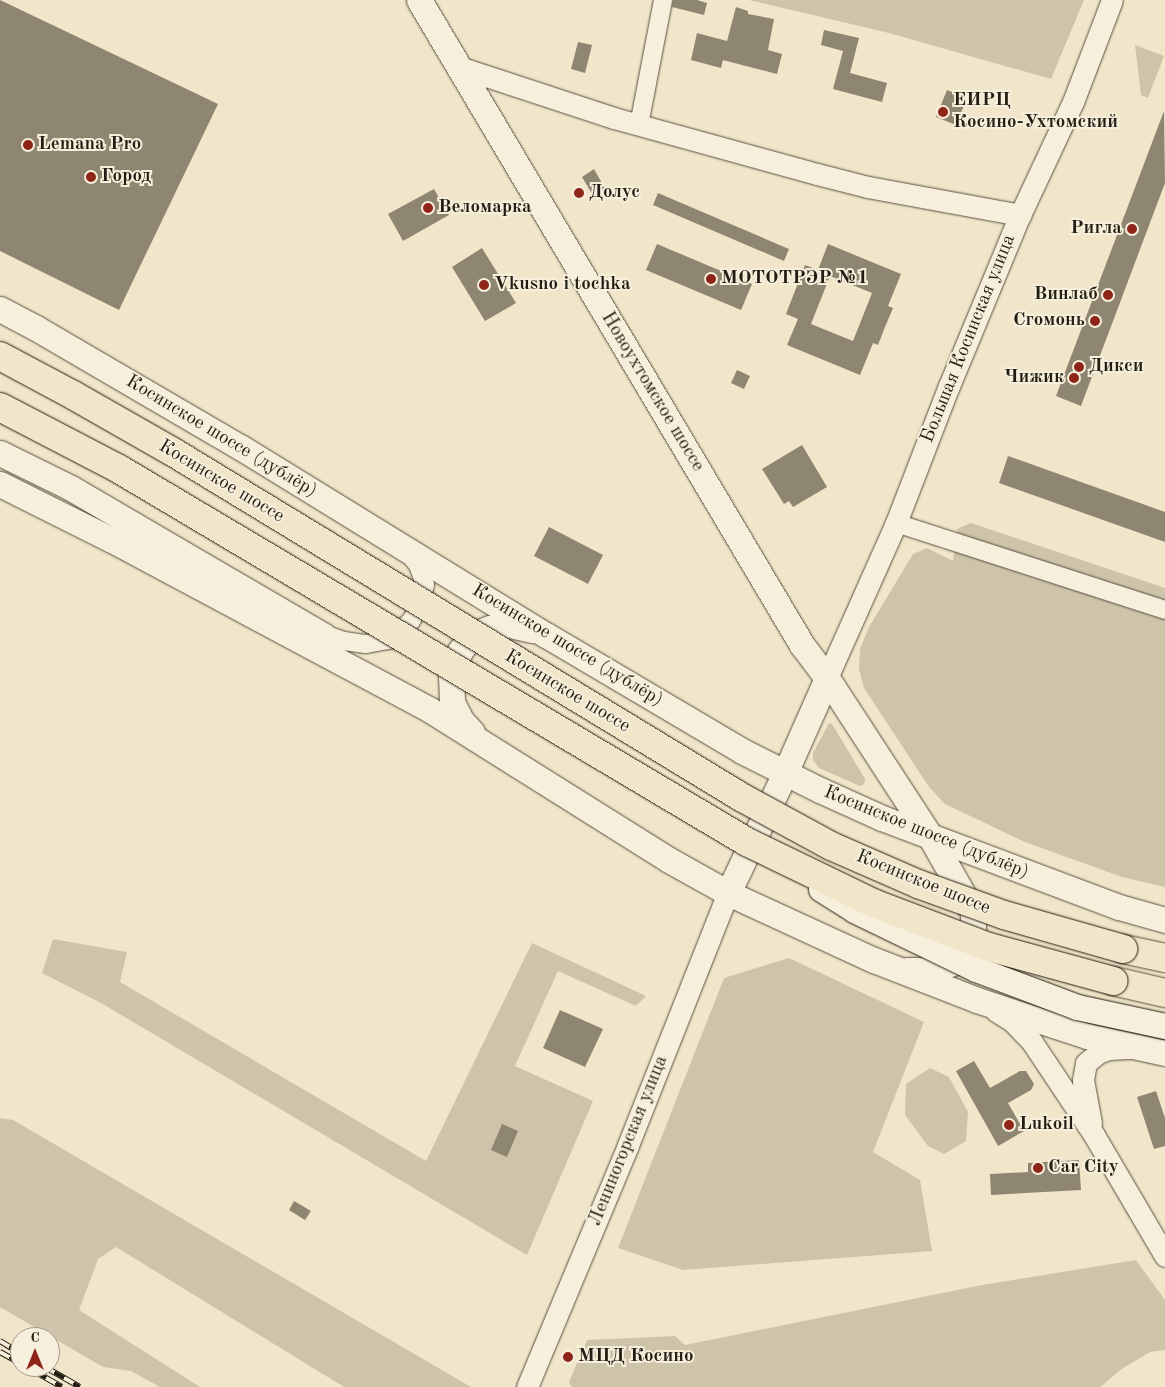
<!DOCTYPE html>
<html>
<head>
<meta charset="utf-8">
<style>
  body { margin:0 }
  #map { position:relative; width:1165px; height:1387px; overflow:hidden; background:#f1e6c9; font-family:"Old Standard TT",serif }
  div>[style] { position:absolute }
  .green>* { inset:0; background:#cec4aa }
  .building>* { inset:0; background:#8f8672 }
  .roads { filter:drop-shadow(0 0 1px #574f40) drop-shadow(0 0 1px #574f40) }
  .minor>* { height:18px; margin:-9px; padding:0 9px; transform-origin:9px; border-radius:9px; background:#f6efdc }
  .tertiary>* { height:21px; margin:-10.5px; padding:0 10.5px; transform-origin:10.5px; border-radius:10.5px; background:#f6efdc }
  .secondary>* { height:25px; margin:-12.5px; padding:0 12.5px; transform-origin:12.5px; border-radius:12.5px; background:#f6efdc }
  .trunk>* { height:28px; margin:-14px; padding:0 14px; transform-origin:14px; border-radius:14px; background:#f1e6c9 }
  .rail>* { height:5.5px; margin-top:-2.75px; transform-origin:0; background:repeating-linear-gradient(90deg,#f6efdc 0 11px,#241d13 0 22px); box-sizing:border-box; border-block:1px solid #241d13 }
  .bridges { filter:drop-shadow(0 0 1px #241d13) drop-shadow(0 0 1px #241d13) }
  .secondary-bridge>* { height:25px; margin:-12.5px; padding:0 12.5px; transform-origin:12.5px; border-radius:12.5px; background:#f6efdc }
  .trunk-bridge>* { height:28px; margin:-14px; padding:0 14px; transform-origin:14px; border-radius:14px; background:#f1e6c9 }
  .dots>* { width:14px; height:14px; translate:-50% -50%; box-sizing:border-box; border:2px solid #f6efdc; border-radius:50% }
  span { translate:-50% -50%; white-space:nowrap; text-align:center; line-height:1.15; -webkit-text-stroke:4px #f6efdc; paint-order:stroke }
  .poi-label { font-size:19px; color:#241d13; font-weight:700 }
  .left { translate:0 -50%; text-align:left }
  .right { translate:-100% -50%; text-align:right }
  .street-label { font-size:19px; color:#241d13 }
  .north { position:absolute; left:10px; top:1327px; width:50px; height:50px; box-sizing:border-box; background:#f6efdc; border:1px solid #a29b8c; border-radius:50%; rotate:0deg; font-size:14px; font-weight:700; line-height:20px; text-align:center; color:#241d13 }
  .north::after { content:''; display:block; margin:auto; width:18px; height:22px; background:#8f2418; clip-path:polygon(50% 0,100% 100%,50% 72%,0 100%) }
</style>
</head>
<body>
<div id="map">
  <div class="green">
    <i style="clip-path:polygon(749px 0,1084px 0,1051px 79px,889px 33px)"></i>
    <i style="clip-path:polygon(1135px 45px,1164px 56px,1148px 98px,1141px 95px)"></i>
    <i style="clip-path:polygon(971px 523px,1165px 588px,1165px 887px,1122px 877px,1025px 842px,945px 804px,929px 787px,864px 688px,859px 669px,860px 649px,869px 627px,913px 554px,927px 548px,953px 561px,957px 529px)"></i>
    <i style="clip-path:polygon(829px 723px,832px 724px,865px 779px,864px 784px,860px 786px,819px 768px,813px 760px,813px 753px)"></i>
    <i style="clip-path:polygon(53px 939px,127px 952px,120px 982px,426px 1161px,532px 943px,646px 996px,636px 1006px,558px 971px,515px 1066px,593px 1101px,527px 1255px,101px 1003px,42px 973px)"></i>
    <i style="clip-path:polygon(789px 958px,924px 1022px,873px 1152px,920px 1180px,932px 1251px,683px 1270px,618px 1248px,724px 978px)"></i>
    <i style="clip-path:polygon(930px 1068px,949px 1077px,968px 1112px,966px 1141px,944px 1154px,928px 1146px,905px 1115px,906px 1084px)"></i>
    <i style="clip-path:polygon(0 1118px,13px 1120px,471px 1387px,344px 1387px,116px 1247px,98px 1259px,79px 1310px,200px 1387px,160px 1387px,131px 1371px,103px 1367px,0 1307px)"></i>
    <i style="clip-path:polygon(1136px 1260px,1165px 1300px,1165px 1350px,1150px 1352px,1123px 1368px,1100px 1387px,572px 1387px,569px 1382px,587px 1340px,675px 1336px,685px 1345px,977px 1286px)"></i>
  </div>
  <div class="building">
    <i style="clip-path:polygon(0 0,218px 104px,119px 310px,0 251px)"></i>
    <i style="clip-path:polygon(673px 0,697px 0,707px 3px,704px 15px,672px 7px)"></i>
    <i style="clip-path:polygon(736px 7px,748px 11px,748px 14px,774px 19px,768px 50px,782px 54px,777px 74px,723px 60px,721px 68px,691px 60px,697px 33px,727px 41px)"></i>
    <i style="clip-path:polygon(824px 30px,859px 38px,850px 73px,887px 83px,882px 102px,833px 89px,843px 51px,821px 45px)"></i>
    <i style="clip-path:polygon(578px 42px,592px 45px,585px 73px,571px 69px)"></i>
    <i style="clip-path:polygon(947px 90px,967px 98px,956px 125px,936px 117px)"></i>
    <i style="clip-path:polygon(1164px 111px,1165px 183px,1081px 406px,1056px 396px)"></i>
    <i style="clip-path:polygon(594px 169px,607px 192px,595px 199px,582px 177px)"></i>
    <i style="clip-path:polygon(434px 189px,449px 215px,403px 241px,388px 214px)"></i>
    <i style="clip-path:polygon(658px 193px,789px 249px,784px 261px,653px 205px)"></i>
    <i style="clip-path:polygon(657px 244px,752px 284px,741px 310px,646px 270px)"></i>
    <i style="clip-path:polygon(evenodd,828px 244px,901px 274px,888px 306px,893px 308px,885px 327px,878px 345px,873px 343px,860px 375px,787px 345px,798px 319px,786px 314px,805px 265px,818px 270px,828px 244px,830px 276px,872px 293px,853px 341px,811px 324px,830px 276px)"></i>
    <i style="clip-path:polygon(482px 248px,516px 303px,485px 321px,452px 267px)"></i>
    <i style="clip-path:polygon(737px 370px,750px 376px,744px 389px,731px 383px)"></i>
    <i style="clip-path:polygon(802px 445px,827px 487px,793px 507px,789px 501px,784px 504px,762px 469px)"></i>
    <i style="clip-path:polygon(1008px 456px,1165px 512px,1165px 542px,999px 483px)"></i>
    <i style="clip-path:polygon(549px 527px,603px 555px,588px 584px,534px 556px)"></i>
    <i style="clip-path:polygon(560px 1010px,603px 1029px,585px 1067px,543px 1048px)"></i>
    <i style="clip-path:polygon(974px 1061px,990px 1088px,1020px 1071px,1026px 1071px,1034px 1084px,1031px 1090px,1008px 1103px,1024px 1131px,998px 1146px,956px 1071px)"></i>
    <i style="clip-path:polygon(1156px 1091px,1165px 1118px,1165px 1146px,1154px 1149px,1137px 1097px)"></i>
    <i style="clip-path:polygon(502px 1124px,518px 1131px,507px 1157px,491px 1150px)"></i>
    <i style="clip-path:polygon(1079px 1160px,1081px 1190px,991px 1195px,990px 1174px,1028px 1172px,1028px 1163px)"></i>
    <i style="clip-path:polygon(294px 1201px,311px 1211px,305px 1220px,289px 1210px)"></i>
  </div>
  <div class="roads">
    <div class="minor">
      <i style="left:639px;top:125px;width:127px;rotate:-79.1deg"></i>
      <i style="left:896px;top:523px;width:283px;rotate:17.9deg"></i>
      <i style="left:316px;top:631px;width:30px;rotate:20deg"></i>
      <i style="left:344px;top:641px;width:22px;rotate:8deg"></i>
      <i style="left:366px;top:644px;width:23px;rotate:-10deg"></i>
      <i style="left:389px;top:640px;width:29px;rotate:-41deg"></i>
      <i style="left:411px;top:621px;width:17px;rotate:-59deg"></i>
      <i style="left:420px;top:606px;width:22px;rotate:-77deg"></i>
      <i style="left:425px;top:585px;width:21px;rotate:-109deg"></i>
      <i style="left:418px;top:565px;width:14px;rotate:-129deg"></i>
    </div>
    <div class="tertiary">
      <i style="left:459px;top:67px;width:163px;rotate:18.2deg"></i>
      <i style="left:614px;top:118px;width:211px;rotate:15.4deg"></i>
      <i style="left:817px;top:174px;width:53px;rotate:14.3deg"></i>
      <i style="left:868px;top:187px;width:155px;rotate:10.4deg"></i>
      <i style="left:827px;top:678px;width:170px;rotate:-66deg"></i>
      <i style="left:896px;top:523px;width:147px;rotate:-68.9deg"></i>
      <i style="left:949px;top:386px;width:185px;rotate:-67.5deg"></i>
      <i style="left:1020px;top:215px;width:125px;rotate:-64.9deg"></i>
      <i style="left:1073px;top:102px;width:109px;rotate:-69.1deg"></i>
      <i style="left:996px;top:1011px;width:19px;rotate:32deg"></i>
      <i style="left:1012px;top:1021px;width:29px;rotate:46deg"></i>
      <i style="left:1032px;top:1042px;width:112px;rotate:56.3deg"></i>
      <i style="left:1094px;top:1135px;width:140px;rotate:59.6deg"></i>
      <i style="left:1091px;top:1123px;width:44px;rotate:-100.5deg"></i>
      <i style="left:1083px;top:1080px;width:17px;rotate:-80deg"></i>
      <i style="left:1086px;top:1063px;width:16px;rotate:-40deg"></i>
      <i style="left:1098px;top:1053px;width:12px;rotate:-20deg"></i>
      <i style="left:1109px;top:1049px;width:20px;rotate:-3deg"></i>
      <i style="left:527px;top:1387px;width:262px;rotate:-67.3deg"></i>
      <i style="left:628px;top:1145px;width:271px;rotate:-68.4deg"></i>
    </div>
    <div class="secondary">
      <i style="left:419px;top:0;width:750px;rotate:59.3deg"></i>
      <i style="left:802px;top:645px;width:41px;rotate:52.9deg"></i>
      <i style="left:827px;top:678px;width:189px;rotate:56.9deg"></i>
      <i style="left:930px;top:836px;width:87px;rotate:60.5deg"></i>
      <i style="left:973px;top:912px;width:30px;rotate:90deg"></i>
      <i style="left:973px;top:942px;width:22px;rotate:124deg"></i>
      <i style="left:961px;top:960px;width:30px;rotate:160deg"></i>
      <i style="left:933px;top:970px;width:26px;rotate:180deg"></i>
      <i style="left:0;top:309px;width:41px;rotate:27.8deg"></i>
      <i style="left:36px;top:328px;width:236px;rotate:30.3deg"></i>
      <i style="left:240px;top:447px;width:359px;rotate:31.6deg"></i>
      <i style="left:546px;top:635px;width:228px;rotate:30.6deg"></i>
      <i style="left:742px;top:751px;width:87px;rotate:26.6deg"></i>
      <i style="left:820px;top:790px;width:68px;rotate:24.3deg"></i>
      <i style="left:882px;top:818px;width:253px;rotate:20.6deg"></i>
      <i style="left:1119px;top:907px;width:48px;rotate:15.8deg"></i>
      <i style="left:0;top:453px;width:79px;rotate:26.2deg"></i>
      <i style="left:71px;top:488px;width:293px;rotate:30.3deg"></i>
      <i style="left:0;top:484px;width:125px;rotate:26.6deg"></i>
      <i style="left:112px;top:540px;width:361px;rotate:28.1deg"></i>
      <i style="left:430px;top:710px;width:282px;rotate:32.1deg"></i>
      <i style="left:669px;top:860px;width:68px;rotate:29.2deg"></i>
      <i style="left:728px;top:893px;width:161px;rotate:24.7deg"></i>
      <i style="left:874px;top:960px;width:110px;rotate:21.2deg"></i>
      <i style="left:977px;top:1000px;width:116px;rotate:18.1deg"></i>
      <i style="left:1087px;top:1036px;width:80px;rotate:12.3deg"></i>
      <i style="left:472px;top:732px;width:16px;rotate:-133deg"></i>
      <i style="left:461px;top:720px;width:20px;rotate:-117deg"></i>
      <i style="left:452px;top:702px;width:25px;rotate:-92deg"></i>
      <i style="left:451px;top:677px;width:28px;rotate:-71deg"></i>
      <i style="left:460px;top:651px;width:22px;rotate:-51deg"></i>
      <i style="left:474px;top:634px;width:17px;rotate:-21deg"></i>
      <i style="left:490px;top:628px;width:20px;rotate:-9deg"></i>
      <i style="left:510px;top:625px;width:23px;rotate:13deg"></i>
      <i style="left:728px;top:893px;width:133px;rotate:-64.6deg"></i>
      <i style="left:785px;top:773px;width:104px;rotate:-66.1deg"></i>
    </div>
    <div class="trunk">
      <i style="left:1123px;top:949px;width:43px;rotate:12.1deg"></i>
      <i style="left:1113px;top:981px;width:53px;rotate:13deg"></i>
    </div>
  </div>
  <div class="rail">
    <i style="left:0;top:1341px;width:23px;rotate:31deg"></i>
    <i style="left:0;top:1352px;width:23px;rotate:29deg"></i>
    <i style="left:27px;top:1367px;width:40px;rotate:29.7deg"></i>
    <i style="left:45px;top:1367px;width:40px;rotate:29.7deg"></i>
  </div>
  <div class="bridges">
    <div class="secondary-bridge">
      <i style="left:821px;top:889px;width:39px;rotate:32deg"></i>
      <i style="left:854px;top:910px;width:136px;rotate:25.8deg"></i>
      <i style="left:976px;top:969px;width:108px;rotate:20.6deg"></i>
      <i style="left:1077px;top:1007px;width:90px;rotate:12.2deg"></i>
    </div>
    <div class="trunk-bridge">
      <i style="left:0;top:356px;width:83px;rotate:28.1deg"></i>
      <i style="left:73px;top:395px;width:115px;rotate:29.7deg"></i>
      <i style="left:173px;top:452px;width:665px;rotate:31.27deg"></i>
      <i style="left:741px;top:797px;width:102px;rotate:28.6deg"></i>
      <i style="left:831px;top:846px;width:95px;rotate:23.6deg"></i>
      <i style="left:918px;top:884px;width:91px;rotate:19.8deg"></i>
      <i style="left:1004px;top:915px;width:124px;rotate:15.9deg"></i>
      <i style="left:0;top:407px;width:134px;rotate:27.5deg"></i>
      <i style="left:119px;top:469px;width:730px;rotate:30.71deg"></i>
      <i style="left:747px;top:842px;width:140px;rotate:25.8deg"></i>
      <i style="left:873px;top:903px;width:124px;rotate:20.8deg"></i>
      <i style="left:989px;top:947px;width:129px;rotate:15.3deg"></i>
    </div>
  </div>
  <div class="dots">
    <i style="left:943px;top:112px;background:#8f2418"></i>
    <i style="left:28px;top:145px;background:#8f2418"></i>
    <i style="left:91px;top:177px;background:#8f2418"></i>
    <i style="left:579px;top:193px;background:#8f2418"></i>
    <i style="left:428px;top:208px;background:#8f2418"></i>
    <i style="left:1132px;top:229px;background:#8f2418"></i>
    <i style="left:711px;top:279px;background:#8f2418"></i>
    <i style="left:484px;top:285px;background:#8f2418"></i>
    <i style="left:1108px;top:295px;background:#8f2418"></i>
    <i style="left:1095px;top:321px;background:#8f2418"></i>
    <i style="left:1079px;top:367px;background:#8f2418"></i>
    <i style="left:1074px;top:378px;background:#8f2418"></i>
    <i style="left:1009px;top:1125px;background:#8f2418"></i>
    <i style="left:1038px;top:1168px;background:#8f2418"></i>
    <i style="left:568px;top:1357px;background:#8f2418"></i>
  </div>
  <div class="poi-label">
    <span class="left" style="left:953px;top:112px">ЕИРЦ<br>Косино-Ухтомский</span>
    <span class="left" style="left:38px;top:145px">Lemana Pro</span>
    <span class="left" style="left:101px;top:177px">Город</span>
    <span class="left" style="left:589px;top:193px">Долус</span>
    <span class="left" style="left:438px;top:208px">Веломарка</span>
    <span class="right" style="left:1122px;top:229px">Ригла</span>
    <span class="left" style="left:721px;top:279px">МОТОТРЭР №1</span>
    <span class="left" style="left:494px;top:285px">Vkusno i tochka</span>
    <span class="right" style="left:1098px;top:295px">Винлаб</span>
    <span class="right" style="left:1085px;top:321px">Сгомонь</span>
    <span class="left" style="left:1089px;top:367px">Дикси</span>
    <span class="right" style="left:1064px;top:378px">Чижик</span>
    <span class="left" style="left:1019px;top:1125px">Lukoil</span>
    <span class="left" style="left:1048px;top:1168px">Car City</span>
    <span class="left" style="left:578px;top:1357px">МЦД Косино</span>
  </div>
  <div class="street-label">
    <span style="left:969px;top:339px;rotate:-68deg">Большая Косинская улица</span>
    <span style="left:652px;top:392px;rotate:59deg">Новоухтомское шоссе</span>
    <span style="left:221px;top:437px;rotate:31deg">Косинское шоссе (дублёр)</span>
    <span style="left:221px;top:482px;rotate:31deg">Косинское шоссе</span>
    <span style="left:567px;top:646px;rotate:31deg">Косинское шоссе (дублёр)</span>
    <span style="left:567px;top:692px;rotate:31deg">Косинское шоссе</span>
    <span style="left:926px;top:833px;rotate:22deg">Косинское шоссе (дублёр)</span>
    <span style="left:923px;top:883px;rotate:22deg">Косинское шоссе</span>
    <span style="left:629px;top:1141px;rotate:-68deg">Лениногорская улица</span>
  </div>
  <div class="north">С</div>
</div>
</body>
</html>
